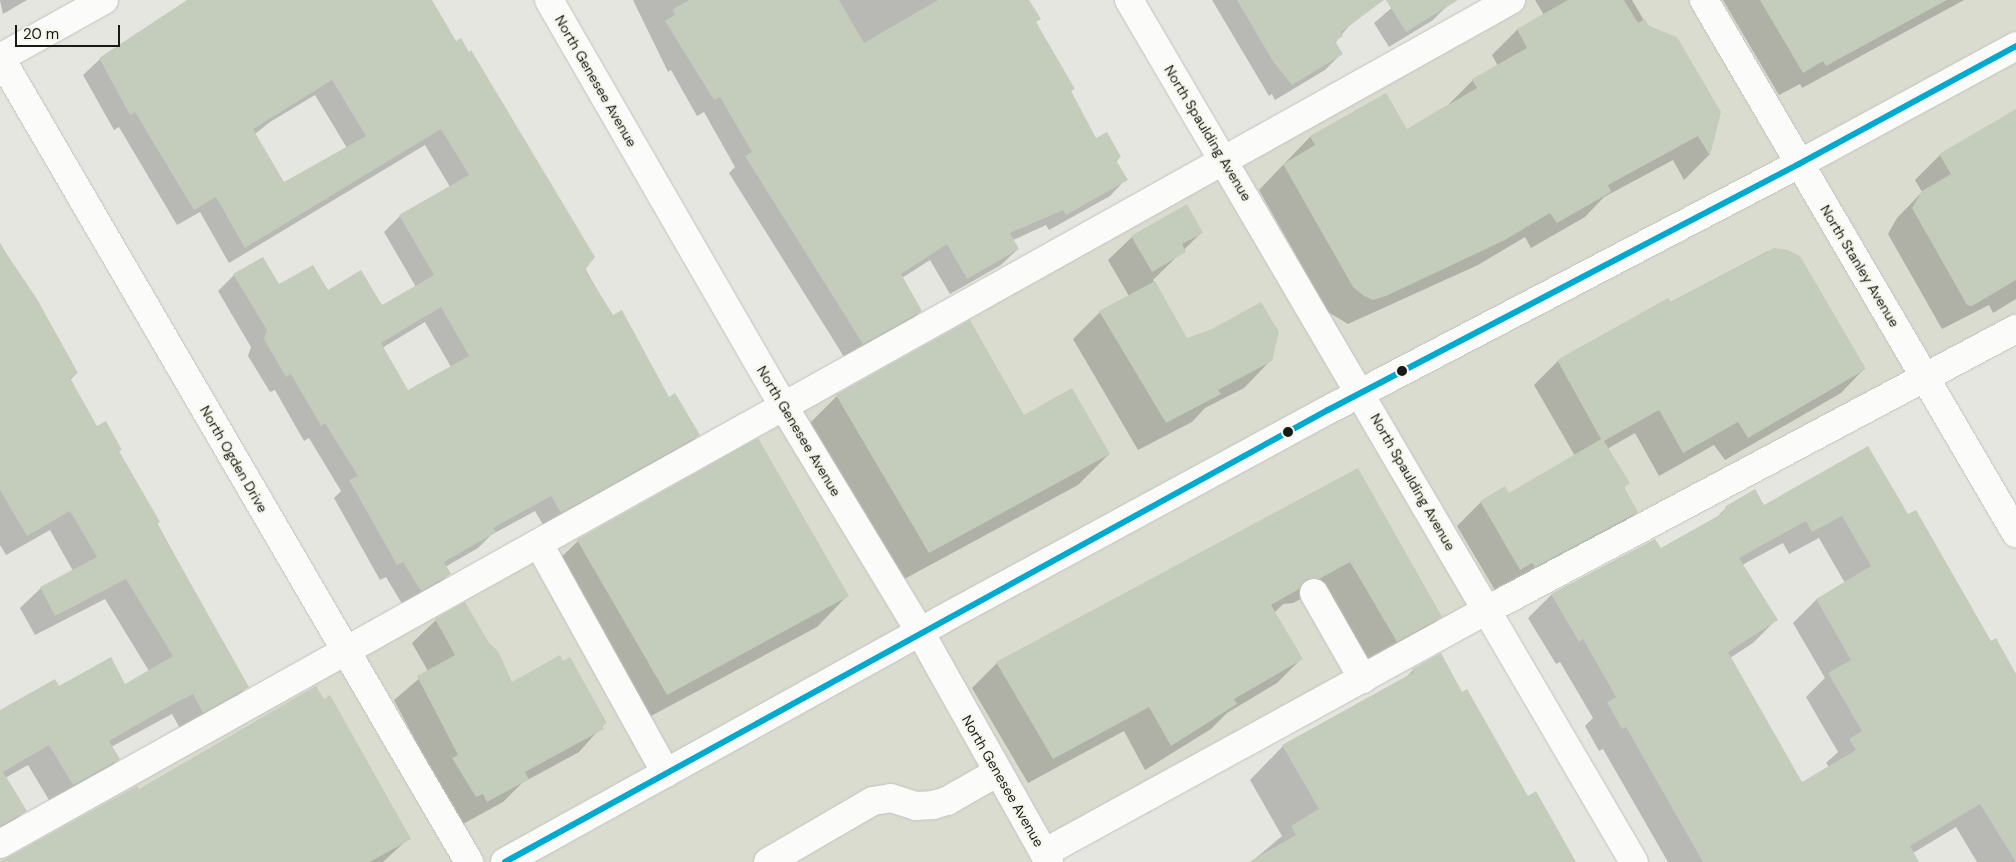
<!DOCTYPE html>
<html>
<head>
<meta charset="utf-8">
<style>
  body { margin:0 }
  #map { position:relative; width:2016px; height:862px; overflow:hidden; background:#e6e6e1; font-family:"DM Sans",sans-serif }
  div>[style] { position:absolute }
  .built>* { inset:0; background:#dbdcd0 }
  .shadow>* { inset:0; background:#0003 }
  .building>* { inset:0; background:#c4ccbc }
  .roads { filter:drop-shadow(0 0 1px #c3c3bf) drop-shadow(0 0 1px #c3c3bf) }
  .minor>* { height:28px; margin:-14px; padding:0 14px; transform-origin:14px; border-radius:14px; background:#fbfbfa }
  .major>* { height:28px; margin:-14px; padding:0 14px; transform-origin:14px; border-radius:14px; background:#fbfbfa }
  .bus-1>* { height:6px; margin:-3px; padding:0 3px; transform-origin:3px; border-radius:3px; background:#00a9ce }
  .dots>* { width:14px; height:14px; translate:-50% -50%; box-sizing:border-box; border:2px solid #f5f6eb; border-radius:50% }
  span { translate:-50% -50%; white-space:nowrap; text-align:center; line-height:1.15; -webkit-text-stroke:4px #f5f6eb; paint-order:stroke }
  .street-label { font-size:14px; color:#191915 }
  .scale { position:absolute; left:15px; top:25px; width:105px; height:22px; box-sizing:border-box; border:2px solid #191915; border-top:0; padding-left:6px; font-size:15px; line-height:18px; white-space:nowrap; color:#191915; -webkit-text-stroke:4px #f5f6eb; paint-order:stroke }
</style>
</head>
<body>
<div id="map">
  <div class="built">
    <i style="clip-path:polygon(1492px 0,2016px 0,2016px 330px,1037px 862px,0 862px,0 841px)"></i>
  </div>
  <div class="shadow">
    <i style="clip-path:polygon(0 0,27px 0,3px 14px)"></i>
    <i style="clip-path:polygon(evenodd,199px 0,430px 0,613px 317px,668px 398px,699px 435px,682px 451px,545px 528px,535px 511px,491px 535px,478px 548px,445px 567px,449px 574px,433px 590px,404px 607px,386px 577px,380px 580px,334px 498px,341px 491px,309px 438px,304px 441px,275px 390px,270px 392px,248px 356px,251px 347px,218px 291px,234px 275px,279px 286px,327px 292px,381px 307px,416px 287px,384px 232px,400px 216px,450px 187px,425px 145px,229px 263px,200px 212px,177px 225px,119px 127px,114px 130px,83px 75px,100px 59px,199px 0,315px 95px,347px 148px,283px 184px,255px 134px,270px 122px,315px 95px,199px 0,425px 322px,451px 367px,407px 391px,382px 348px,425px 322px)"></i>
    <i style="clip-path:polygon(633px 0,1022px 0,1073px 89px,1070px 92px,1095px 140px,1120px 157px,1116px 162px,1126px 179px,1110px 196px,1049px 230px,1046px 225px,1013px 240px,1018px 249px,1001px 265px,950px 294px,930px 260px,902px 278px,921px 311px,904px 327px,846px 360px,729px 173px,735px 167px,704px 112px,697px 116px,671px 70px,668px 72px)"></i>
    <i style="clip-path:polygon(1212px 0,1339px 0,1352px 22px,1335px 43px,1341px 54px,1325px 70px,1275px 100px,1272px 94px,1269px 96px)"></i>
    <i style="clip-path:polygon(1401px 0,1448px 0,1450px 3px,1433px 20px,1389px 47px,1374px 23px)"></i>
    <i style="clip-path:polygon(1535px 0,1632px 0,1648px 27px,1720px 112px,1709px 155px,1684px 180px,1673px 160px,1604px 197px,1585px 217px,1531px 248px,1525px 237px,1478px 265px,1348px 324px,1328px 312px,1259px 190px,1310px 137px,1385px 95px,1406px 130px,1448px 105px,1473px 80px,1498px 66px,1492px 55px,1517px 30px,1544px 15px)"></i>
    <i style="clip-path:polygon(1723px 0,1964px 0,1802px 88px,1800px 84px,1779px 95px)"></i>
    <i style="clip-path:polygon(2016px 110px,2016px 299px,1993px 313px,1989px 305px,1942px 329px,1888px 234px,1897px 218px,1922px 192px,1915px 180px,1940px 155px)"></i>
    <i style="clip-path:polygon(1201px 233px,1153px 280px,1187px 339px,1271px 360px,1244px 388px,1205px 408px,1192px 422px,1138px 450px,1073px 339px,1100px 312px,1129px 296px,1108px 260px,1132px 237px)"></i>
    <i style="clip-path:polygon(0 243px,77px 373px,70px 380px,96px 428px,118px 452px,247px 687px,227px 707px,182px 732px,172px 714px,111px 747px,119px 759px,98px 779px,52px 805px,28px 765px,5px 778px,25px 811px,0 834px,0 711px,59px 688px,124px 686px,149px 671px,105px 599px,35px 635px,20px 608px,41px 588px,73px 571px,50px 530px,6px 555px,0 545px)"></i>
    <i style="clip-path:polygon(1768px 251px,1788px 251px,1864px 369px,1841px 393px,1725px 460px,1714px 445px,1659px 476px,1635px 433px,1607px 449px,1628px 483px,1623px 489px,1637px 512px,1613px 535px,1496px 592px,1457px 526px,1481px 502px,1505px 488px,1509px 495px,1575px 456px,1534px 385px,1558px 361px)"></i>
    <i style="clip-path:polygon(837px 396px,1024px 417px,1109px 454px,1078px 485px,897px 583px,806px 427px)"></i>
    <i style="clip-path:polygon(1357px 469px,1441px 616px,1416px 641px,1371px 666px,1325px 586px,1293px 603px,1283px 604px,1274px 613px,1301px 659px,1277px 683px,1227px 713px,1211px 729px,1145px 770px,1124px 731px,1028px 783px,972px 688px,997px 663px)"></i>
    <i style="clip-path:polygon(evenodd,1727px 507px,1908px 516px,2016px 679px,2016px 862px,1977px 862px,1956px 827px,1913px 853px,1918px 862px,1668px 862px,1603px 749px,1599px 751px,1585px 726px,1593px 718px,1560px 662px,1556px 664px,1528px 618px,1551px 595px,1654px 540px,1660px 549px,1716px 518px,1727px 507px,1819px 538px,1845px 583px,1816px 600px,1793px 623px,1825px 678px,1806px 697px,1838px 752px,1826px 763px,1829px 767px,1802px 784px,1730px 658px,1753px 643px,1776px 620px,1742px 565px,1783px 543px,1789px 554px,1819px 538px)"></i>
    <i style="clip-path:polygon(578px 541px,847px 596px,817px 627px,636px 724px,547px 571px)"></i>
    <i style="clip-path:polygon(436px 620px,511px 683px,605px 723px,579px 752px,522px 783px,503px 802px,463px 824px,459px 816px,452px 820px,435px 778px,394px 700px,428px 671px,412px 643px)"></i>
    <i style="clip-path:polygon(1413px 670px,1461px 694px,1527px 797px,1575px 862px,1251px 862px,1282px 836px,1250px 780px,1283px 746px,1403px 680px)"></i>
    <i style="clip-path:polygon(138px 791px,409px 838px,383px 862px,0 862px)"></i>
  </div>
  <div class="building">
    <i style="clip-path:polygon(evenodd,187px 0,432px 0,456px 41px,461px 38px,469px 52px,471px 50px,595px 257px,585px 270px,613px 315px,622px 310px,669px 397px,675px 393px,700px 435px,561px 513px,551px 496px,493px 528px,496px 532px,444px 562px,451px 574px,421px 591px,403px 562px,397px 565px,349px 480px,358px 476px,325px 423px,321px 426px,291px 374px,286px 377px,264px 339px,267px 330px,233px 274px,263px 257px,279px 284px,313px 265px,328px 290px,361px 270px,382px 305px,434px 275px,399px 215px,469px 175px,441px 129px,245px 248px,216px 197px,194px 210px,135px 112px,130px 115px,99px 58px,187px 0,332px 80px,366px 136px,284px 182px,253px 129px,332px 80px,187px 0,441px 307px,469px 356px,408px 390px,381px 343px,441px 307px)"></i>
    <i style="clip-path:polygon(689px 0,839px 0,864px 43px,938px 0,1029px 0,1041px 19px,1036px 22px,1075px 89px,1071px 91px,1096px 138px,1107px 132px,1121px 157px,1116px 160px,1128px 180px,1066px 215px,1063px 210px,1010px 233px,1019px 249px,967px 279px,947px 244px,901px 274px,922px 311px,863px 344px,745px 156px,752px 152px,720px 97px,714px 100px,665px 21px,675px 15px,672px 10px)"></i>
    <i style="clip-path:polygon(1237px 0,1384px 0,1341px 32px,1343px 36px,1335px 41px,1343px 54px,1292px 85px,1272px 60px)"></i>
    <i style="clip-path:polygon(1386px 0,1458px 0,1406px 32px)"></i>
    <i style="clip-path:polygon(1568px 0,1624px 0,1638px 23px,1645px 19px,1649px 26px,1677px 37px,1721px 112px,1710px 156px,1698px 136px,1608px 185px,1611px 192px,1557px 223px,1550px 213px,1505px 240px,1386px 296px,1373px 300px,1364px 296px,1353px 287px,1283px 164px,1315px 145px,1310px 136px,1386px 93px,1407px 129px,1477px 88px,1472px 79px,1527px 48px,1517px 29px)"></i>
    <i style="clip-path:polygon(1760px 0,1947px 0,1826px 66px,1823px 61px,1803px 73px)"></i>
    <i style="clip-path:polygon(2016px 109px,2016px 280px,1972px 306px,1967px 305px,1912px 208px,1922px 191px,1951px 174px,1939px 154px)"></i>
    <i style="clip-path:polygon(1187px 204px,1203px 233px,1182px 244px,1186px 252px,1152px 272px,1131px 236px)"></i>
    <i style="clip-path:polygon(0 244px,37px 299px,78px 373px,70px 378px,97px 426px,106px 421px,122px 450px,119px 451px,160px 522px,157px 524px,249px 687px,203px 713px,193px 694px,175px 703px,109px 741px,120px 759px,73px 785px,49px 745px,3px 772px,27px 811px,0 826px,0 710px,55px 679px,59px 686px,111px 657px,125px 684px,173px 656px,126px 579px,55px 616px,40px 587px,97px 557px,70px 511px,27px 536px,0 490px)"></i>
    <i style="clip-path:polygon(1774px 248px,1788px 250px,1800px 256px,1866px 369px,1748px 438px,1738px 422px,1683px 453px,1659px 410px,1604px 441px,1630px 483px,1624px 487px,1638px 512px,1535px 567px,1532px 563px,1520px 570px,1480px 501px,1505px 486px,1509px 493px,1601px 439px,1557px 360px,1668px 298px,1671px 302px)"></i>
    <i style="clip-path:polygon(1155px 281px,1187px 338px,1212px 329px,1261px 302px,1279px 332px,1272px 361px,1218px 390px,1221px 394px,1166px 423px,1099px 311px)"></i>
    <i style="clip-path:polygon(970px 320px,1024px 415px,1072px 388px,1110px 454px,929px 553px,836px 395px)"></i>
    <i style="clip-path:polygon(758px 438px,849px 596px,667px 695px,577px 540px)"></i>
    <i style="clip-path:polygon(evenodd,1868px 446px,1908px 514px,1916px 510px,1991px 641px,1996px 638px,2016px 674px,2016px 862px,1980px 804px,1910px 846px,1919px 862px,1703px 862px,1626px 727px,1622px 729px,1607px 702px,1616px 697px,1583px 639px,1579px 642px,1551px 594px,1655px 539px,1661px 548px,1723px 513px,1726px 506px,1755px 489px,1764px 505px,1868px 446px,1842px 516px,1871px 566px,1816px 599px,1851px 660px,1828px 673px,1862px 731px,1849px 739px,1856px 750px,1802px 782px,1728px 652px,1778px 620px,1739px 558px,1806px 521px,1812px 532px,1842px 516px)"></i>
    <i style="clip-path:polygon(1358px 468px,1442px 617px,1397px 642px,1350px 562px,1319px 579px,1307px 579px,1299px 589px,1271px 605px,1303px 659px,1234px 699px,1237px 704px,1171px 746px,1149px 707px,1053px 759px,996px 662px)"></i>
    <i style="clip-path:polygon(465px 602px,489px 643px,498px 651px,512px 682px,560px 655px,563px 661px,570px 657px,607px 723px,602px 725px,604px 729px,525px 772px,529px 779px,487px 802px,483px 794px,476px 797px,452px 758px,458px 755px,417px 676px,455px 655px,435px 619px)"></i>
    <i style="clip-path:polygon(1441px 653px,1462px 692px,1467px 689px,1528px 796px,1536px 791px,1576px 862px,1249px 862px,1296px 835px,1291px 826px,1319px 809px,1282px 745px,1414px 672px,1412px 669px)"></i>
    <i style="clip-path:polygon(316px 686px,324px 699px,330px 695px,411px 839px,370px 862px,0 862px,137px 786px,139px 789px)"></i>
  </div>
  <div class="roads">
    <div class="minor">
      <i style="left:549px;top:0;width:470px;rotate:60deg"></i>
      <i style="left:784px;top:407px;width:263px;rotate:58.8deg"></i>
      <i style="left:920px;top:632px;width:264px;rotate:60.7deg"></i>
      <i style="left:1129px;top:0;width:999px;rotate:59.64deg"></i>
      <i style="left:1704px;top:0;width:618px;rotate:59.66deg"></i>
      <i style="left:0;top:57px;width:932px;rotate:59.77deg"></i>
      <i style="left:0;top:58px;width:119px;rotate:-29.1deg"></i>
      <i style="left:539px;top:544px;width:262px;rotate:61deg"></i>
      <i style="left:1314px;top:593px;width:99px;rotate:60.3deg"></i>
      <i style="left:0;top:844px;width:1731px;rotate:-29.19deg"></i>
      <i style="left:1044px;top:853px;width:505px;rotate:-28.75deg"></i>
      <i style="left:1487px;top:610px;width:599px;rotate:-27.98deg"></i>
      <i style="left:768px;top:862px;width:121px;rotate:-30.2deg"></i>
      <i style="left:873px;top:801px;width:18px;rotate:-9deg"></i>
      <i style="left:891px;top:798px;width:26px;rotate:18deg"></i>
      <i style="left:916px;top:806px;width:17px;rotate:-3deg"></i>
      <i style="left:933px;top:805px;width:15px;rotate:-16deg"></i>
      <i style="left:947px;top:801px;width:56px;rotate:-29.7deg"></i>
    </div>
    <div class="major">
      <i style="left:505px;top:862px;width:499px;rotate:-29deg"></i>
      <i style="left:941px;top:620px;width:440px;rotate:-28.5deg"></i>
      <i style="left:1328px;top:410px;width:531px;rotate:-27.58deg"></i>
      <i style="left:1799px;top:164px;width:247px;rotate:-28.5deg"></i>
    </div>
  </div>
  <div class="bus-1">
    <i style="left:505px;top:862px;width:939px;rotate:-28.78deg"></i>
    <i style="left:1328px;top:410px;width:531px;rotate:-27.58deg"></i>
    <i style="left:1799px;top:164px;width:247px;rotate:-28.5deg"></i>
  </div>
  <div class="dots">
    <i style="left:1402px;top:371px;background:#191915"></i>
    <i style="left:1288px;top:432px;background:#191915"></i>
  </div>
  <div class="street-label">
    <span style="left:596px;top:81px;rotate:60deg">North Genesee Avenue</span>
    <span style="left:1208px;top:133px;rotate:59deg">North Spaulding Avenue</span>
    <span style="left:1860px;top:266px;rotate:59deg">North Stanley Avenue</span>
    <span style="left:799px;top:431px;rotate:59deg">North Genesee Avenue</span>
    <span style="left:234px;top:459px;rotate:60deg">North Ogden Drive</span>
    <span style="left:1413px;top:482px;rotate:60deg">North Spaulding Avenue</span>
    <span style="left:1003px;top:781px;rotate:60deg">North Genesee Avenue</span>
  </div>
  <div class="scale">20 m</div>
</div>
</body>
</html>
